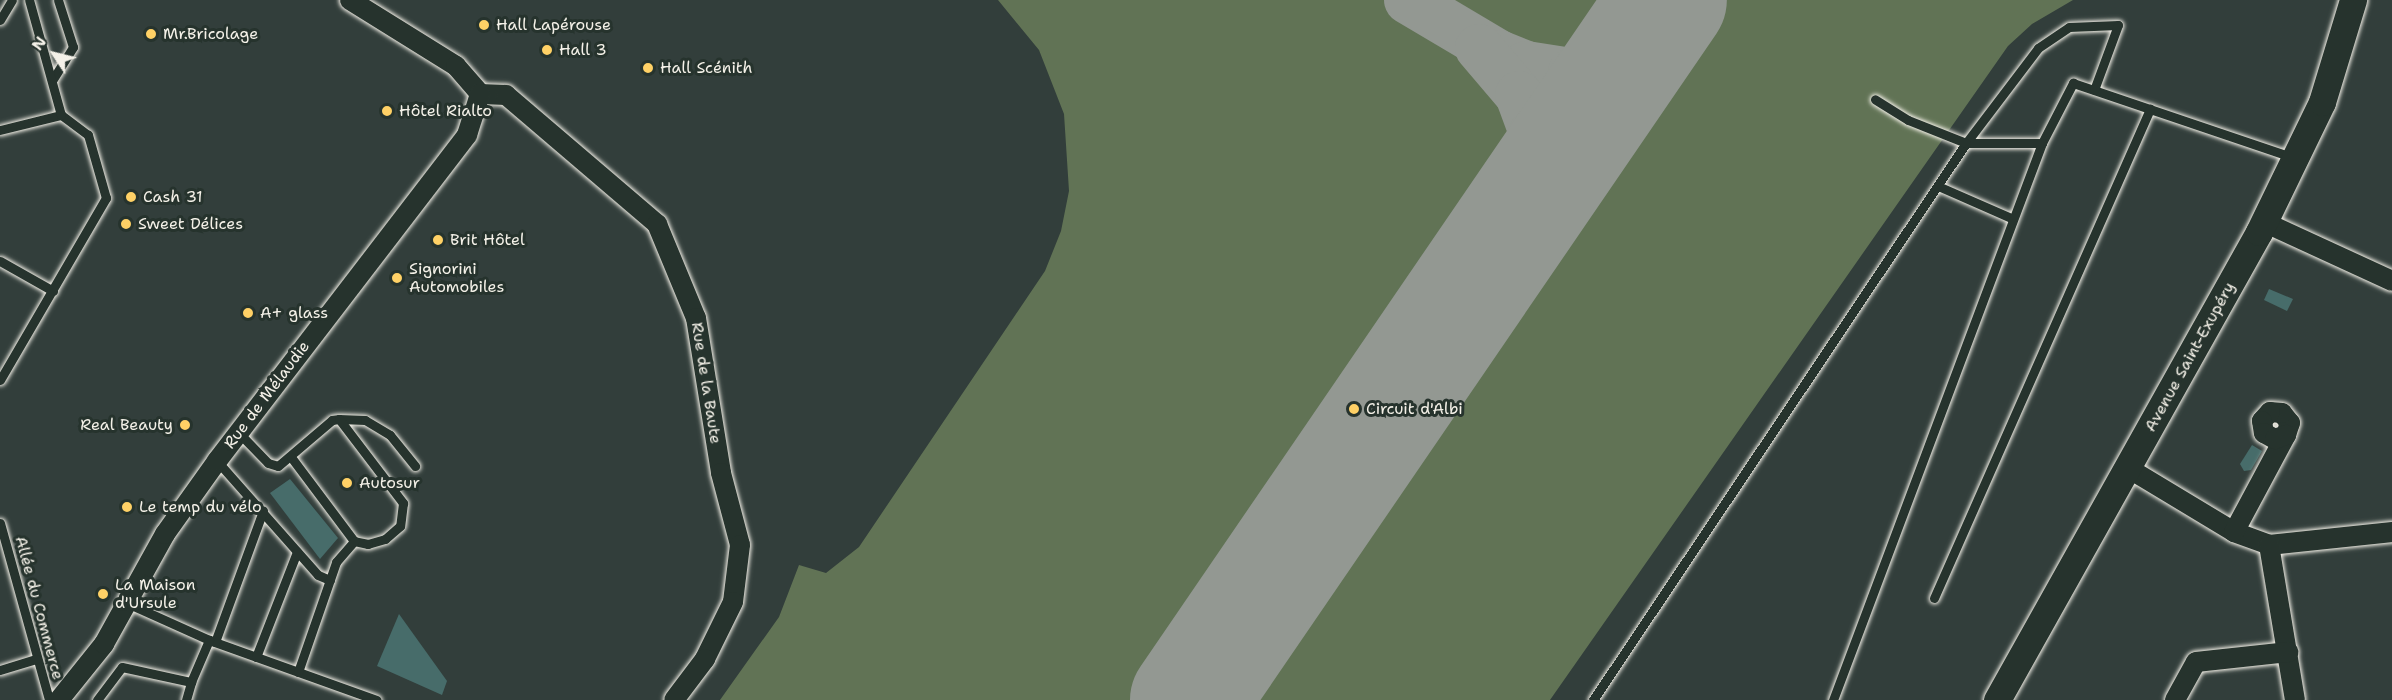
<!DOCTYPE html>
<html>
<head>
<meta charset="utf-8">
<style>
  body { margin:0 }
  #map { position:relative; width:2392px; height:700px; overflow:hidden; background:#323e3b; font-family:"Shantell Sans",sans-serif }
  div>[style] { position:absolute }
  .green>* { inset:0; background:#617355 }
  .water>* { inset:0; background:#476c6a }
  .taxiway>* { height:48px; margin:-24px; padding:0 24px; transform-origin:24px; border-radius:24px; background:#939892 }
  .runway>* { height:118px; margin:-59px; padding:0 59px; transform-origin:59px; border-radius:59px; background:#939892 }
  .roads { filter:drop-shadow(0 0 2px #f4f1e8) drop-shadow(0 0 2px #f4f1e8) }
  .lane>* { height:9px; margin:-4.5px; padding:0 4.5px; transform-origin:4.5px; border-radius:4.5px; background:#26332d }
  .street>* { height:20px; margin:-10px; padding:0 10px; transform-origin:10px; border-radius:10px; background:#26332d }
  .secondary>* { height:27px; margin:-13.5px; padding:0 13.5px; transform-origin:13.5px; border-radius:13.5px; background:#26332d }
  .dots>* { width:16px; height:16px; translate:-50% -50%; box-sizing:border-box; border:3px solid #26332d; border-radius:50% }
  span { translate:-50% -50%; white-space:nowrap; text-align:center; line-height:1.15; -webkit-text-stroke:6px #26332d; paint-order:stroke }
  .poi-label { font-size:16px; color:#f4f1e8 }
  .left { translate:0 -50%; text-align:left }
  .right { translate:-100% -50%; text-align:right }
  .street-label { font-size:16px; color:#f4f1e8 }
  .north { position:absolute; left:24px; top:24px; width:60px; height:60px; -webkit-text-stroke:4px #26332d; paint-order:stroke; rotate:305deg; font-size:16px; font-weight:700; line-height:24px; text-align:center; color:#f4f1e8 }
  .north::after { content:''; display:block; margin:auto; width:21px; height:27px; background:#f4f1e8; clip-path:polygon(50% 0,100% 100%,50% 72%,0 100%) }
</style>
</head>
<body>
<div id="map">
  <div class="green">
    <i style="clip-path:polygon(998px 0,2073px 0,2032px 24px,2008px 46px,1550px 700px,720px 700px,779px 617px,799px 565px,826px 573px,859px 547px,1045px 271px,1061px 231px,1069px 191px,1064px 114px,1039px 50px)"></i>
  </div>
  <div class="water">
    <i style="clip-path:polygon(2269px 289px,2293px 299px,2287px 311px,2264px 300px)"></i>
    <i style="clip-path:polygon(2252px 445px,2262px 451px,2251px 470px,2244px 471px,2240px 464px)"></i>
    <i style="clip-path:polygon(290px 479px,338px 538px,320px 559px,270px 493px)"></i>
    <i style="clip-path:polygon(399px 614px,447px 681px,442px 695px,377px 666px)"></i>
  </div>
  <div class="taxiway">
    <i style="left:1408px;top:0;width:106px;rotate:30.7deg"></i>
    <i style="left:1499px;top:54px;width:29px;rotate:22deg"></i>
    <i style="left:1526px;top:65px;width:47px;rotate:8.7deg"></i>
    <i style="left:1572px;top:72px;width:34px;rotate:-14deg"></i>
    <i style="left:1605px;top:64px;width:74px;rotate:-42.8deg"></i>
    <i style="left:1479px;top:48px;width:62px;rotate:49.6deg"></i>
    <i style="left:1519px;top:95px;width:40px;rotate:69.8deg"></i>
    <i style="left:1533px;top:133px;width:17px;rotate:77deg"></i>
    <i style="left:1537px;top:150px;width:23px;rotate:95deg"></i>
    <i style="left:1535px;top:173px;width:37px;rotate:106deg"></i>
  </div>
  <div class="runway">
    <i style="left:1189px;top:700px;width:848px;rotate:-55.62deg"></i>
  </div>
  <div class="roads">
    <div class="lane">
      <i style="left:0;top:20px;width:23px;rotate:-59deg"></i>
      <i style="left:53px;top:79px;width:38px;rotate:-58deg"></i>
      <i style="left:73px;top:47px;width:49px;rotate:-107.7deg"></i>
      <i style="left:0;top:130px;width:63px;rotate:-13.8deg"></i>
      <i style="left:2042px;top:143px;width:68px;rotate:-62.7deg"></i>
      <i style="left:2073px;top:83px;width:230px;rotate:18.7deg"></i>
      <i style="left:1938px;top:186px;width:82px;rotate:23.7deg"></i>
      <i style="left:0;top:261px;width:61px;rotate:29.5deg"></i>
      <i style="left:0;top:380px;width:211px;rotate:-59.8deg"></i>
      <i style="left:106px;top:198px;width:66px;rotate:-105.9deg"></i>
      <i style="left:88px;top:135px;width:34px;rotate:-143deg"></i>
      <i style="left:61px;top:115px;width:119px;rotate:-105.5deg"></i>
      <i style="left:339px;top:419px;width:26px;rotate:2deg"></i>
      <i style="left:365px;top:420px;width:29px;rotate:31deg"></i>
      <i style="left:390px;top:435px;width:40px;rotate:51deg"></i>
      <i style="left:238px;top:432px;width:43px;rotate:45.9deg"></i>
      <i style="left:268px;top:463px;width:10px;rotate:17deg"></i>
      <i style="left:278px;top:466px;width:71px;rotate:-40.4deg"></i>
      <i style="left:332px;top:420px;width:7px;rotate:-8deg"></i>
      <i style="left:339px;top:419px;width:106px;rotate:52.7deg"></i>
      <i style="left:403px;top:503px;width:23px;rotate:97deg"></i>
      <i style="left:400px;top:526px;width:20px;rotate:139deg"></i>
      <i style="left:385px;top:539px;width:18px;rotate:164deg"></i>
      <i style="left:368px;top:544px;width:14px;rotate:-168deg"></i>
      <i style="left:354px;top:541px;width:105px;rotate:-126.9deg"></i>
      <i style="left:217px;top:461px;width:152px;rotate:48.5deg"></i>
      <i style="left:318px;top:575px;width:13px;rotate:23deg"></i>
      <i style="left:0;top:523px;width:184px;rotate:74.5deg"></i>
      <i style="left:1934px;top:598px;width:535px;rotate:-66.17deg"></i>
      <i style="left:129px;top:604px;width:88px;rotate:24.2deg"></i>
      <i style="left:209px;top:640px;width:178px;rotate:19.7deg"></i>
      <i style="left:215px;top:642px;width:140px;rotate:-69.9deg"></i>
      <i style="left:256px;top:657px;width:113px;rotate:-68.7deg"></i>
      <i style="left:0;top:670px;width:38px;rotate:-17deg"></i>
      <i style="left:298px;top:672px;width:116px;rotate:-70.9deg"></i>
      <i style="left:336px;top:562px;width:28px;rotate:-49deg"></i>
      <i style="left:97px;top:700px;width:41px;rotate:-52.9deg"></i>
      <i style="left:122px;top:667px;width:71px;rotate:12.3deg"></i>
      <i style="left:191px;top:682px;width:46px;rotate:-66.8deg"></i>
      <i style="left:186px;top:700px;width:19px;rotate:-74deg"></i>
      <i style="left:1593px;top:700px;width:670px;rotate:-56.19deg"></i>
      <i style="left:1966px;top:143px;width:119px;rotate:-52.8deg"></i>
      <i style="left:2038px;top:48px;width:37px;rotate:-34deg"></i>
      <i style="left:2069px;top:27px;width:49px;rotate:-2.3deg"></i>
      <i style="left:2118px;top:25px;width:69px;rotate:110.3deg"></i>
      <i style="left:1833px;top:700px;width:595px;rotate:-69.43deg"></i>
      <i style="left:2042px;top:143px;width:76px;rotate:180deg"></i>
      <i style="left:1966px;top:143px;width:62px;rotate:-158.4deg"></i>
      <i style="left:1908px;top:120px;width:39px;rotate:-148deg"></i>
    </div>
    <div class="street">
      <i style="left:350px;top:0;width:125px;rotate:31.9deg"></i>
      <i style="left:456px;top:66px;width:37px;rotate:49deg"></i>
      <i style="left:480px;top:94px;width:26px;rotate:2deg"></i>
      <i style="left:506px;top:95px;width:199px;rotate:40.5deg"></i>
      <i style="left:657px;top:224px;width:102px;rotate:67.5deg"></i>
      <i style="left:696px;top:318px;width:157px;rotate:80.8deg"></i>
      <i style="left:721px;top:473px;width:74px;rotate:75.2deg"></i>
      <i style="left:740px;top:545px;width:57px;rotate:97deg"></i>
      <i style="left:733px;top:602px;width:64px;rotate:116.2deg"></i>
      <i style="left:705px;top:659px;width:51px;rotate:127.1deg"></i>
      <i style="left:2264px;top:222px;width:141px;rotate:24.7deg"></i>
      <i style="left:2128px;top:468px;width:124px;rotate:31.1deg"></i>
      <i style="left:2234px;top:532px;width:37px;rotate:20deg"></i>
      <i style="left:2269px;top:545px;width:124px;rotate:-6deg"></i>
      <i style="left:2234px;top:532px;width:110px;rotate:-61.8deg"></i>
      <i style="left:2286px;top:435px;width:13px;rotate:-72deg"></i>
      <i style="left:2290px;top:423px;width:13px;rotate:-129deg"></i>
      <i style="left:2282px;top:413px;width:12px;rotate:-175deg"></i>
      <i style="left:2270px;top:412px;width:12px;rotate:132deg"></i>
      <i style="left:2262px;top:421px;width:12px;rotate:81deg"></i>
      <i style="left:2264px;top:433px;width:13px;rotate:29deg"></i>
      <i style="left:2275px;top:439px;width:12px;rotate:-20deg"></i>
      <i style="left:2269px;top:545px;width:157px;rotate:80.5deg"></i>
      <i style="left:59px;top:700px;width:72px;rotate:-51.2deg"></i>
      <i style="left:104px;top:644px;width:126px;rotate:-61deg"></i>
      <i style="left:165px;top:534px;width:90px;rotate:-54.5deg"></i>
      <i style="left:217px;top:461px;width:411px;rotate:-52.5deg"></i>
      <i style="left:467px;top:135px;width:43px;rotate:-72.4deg"></i>
      <i style="left:2175px;top:700px;width:43px;rotate:-61.1deg"></i>
      <i style="left:2196px;top:662px;width:93px;rotate:-6.2deg"></i>
    </div>
    <div class="secondary">
      <i style="left:1997px;top:700px;width:536px;rotate:-60.76deg"></i>
      <i style="left:2259px;top:232px;width:144px;rotate:-64.1deg"></i>
      <i style="left:2322px;top:102px;width:107px;rotate:-73.1deg"></i>
    </div>
  </div>
  <div class="dots">
    <i style="left:484px;top:25px;background:#ffd166"></i>
    <i style="left:151px;top:34px;background:#ffd166"></i>
    <i style="left:547px;top:50px;background:#ffd166"></i>
    <i style="left:648px;top:68px;background:#ffd166"></i>
    <i style="left:387px;top:111px;background:#ffd166"></i>
    <i style="left:131px;top:197px;background:#ffd166"></i>
    <i style="left:126px;top:224px;background:#ffd166"></i>
    <i style="left:438px;top:240px;background:#ffd166"></i>
    <i style="left:397px;top:278px;background:#ffd166"></i>
    <i style="left:248px;top:313px;background:#ffd166"></i>
    <i style="left:1354px;top:409px;background:#ffd166"></i>
    <i style="left:185px;top:425px;background:#ffd166"></i>
    <i style="left:347px;top:483px;background:#ffd166"></i>
    <i style="left:127px;top:507px;background:#ffd166"></i>
    <i style="left:103px;top:594px;background:#ffd166"></i>
  </div>
  <div class="poi-label">
    <span class="left" style="left:496px;top:25px">Hall Lapérouse</span>
    <span class="left" style="left:163px;top:34px">Mr.Bricolage</span>
    <span class="left" style="left:559px;top:50px">Hall 3</span>
    <span class="left" style="left:660px;top:68px">Hall Scénith</span>
    <span class="left" style="left:399px;top:111px">Hôtel Rialto</span>
    <span class="left" style="left:143px;top:197px">Cash 31</span>
    <span class="left" style="left:138px;top:224px">Sweet Délices</span>
    <span class="left" style="left:450px;top:240px">Brit Hôtel</span>
    <span class="left" style="left:409px;top:278px">Signorini<br>Automobiles</span>
    <span class="left" style="left:260px;top:313px">A+ glass</span>
    <span class="left" style="left:1366px;top:409px">Circuit d'Albi</span>
    <span class="right" style="left:173px;top:425px">Real Beauty</span>
    <span class="left" style="left:359px;top:483px">Autosur</span>
    <span class="left" style="left:139px;top:507px">Le temp du vélo</span>
    <span class="left" style="left:115px;top:594px">La Maison<br>d'Ursule</span>
  </div>
  <div class="street-label">
    <span style="left:2190px;top:357px;rotate:-61deg">Avenue Saint-Exupéry</span>
    <span style="left:706px;top:383px;rotate:81deg">Rue de la Baute</span>
    <span style="left:267px;top:395px;rotate:-53deg">Rue de Mélaudie</span>
    <span style="left:39px;top:608px;rotate:75deg">Allée du Commerce</span>
  </div>
  <div class="north">N</div>
</div>
</body>
</html>
